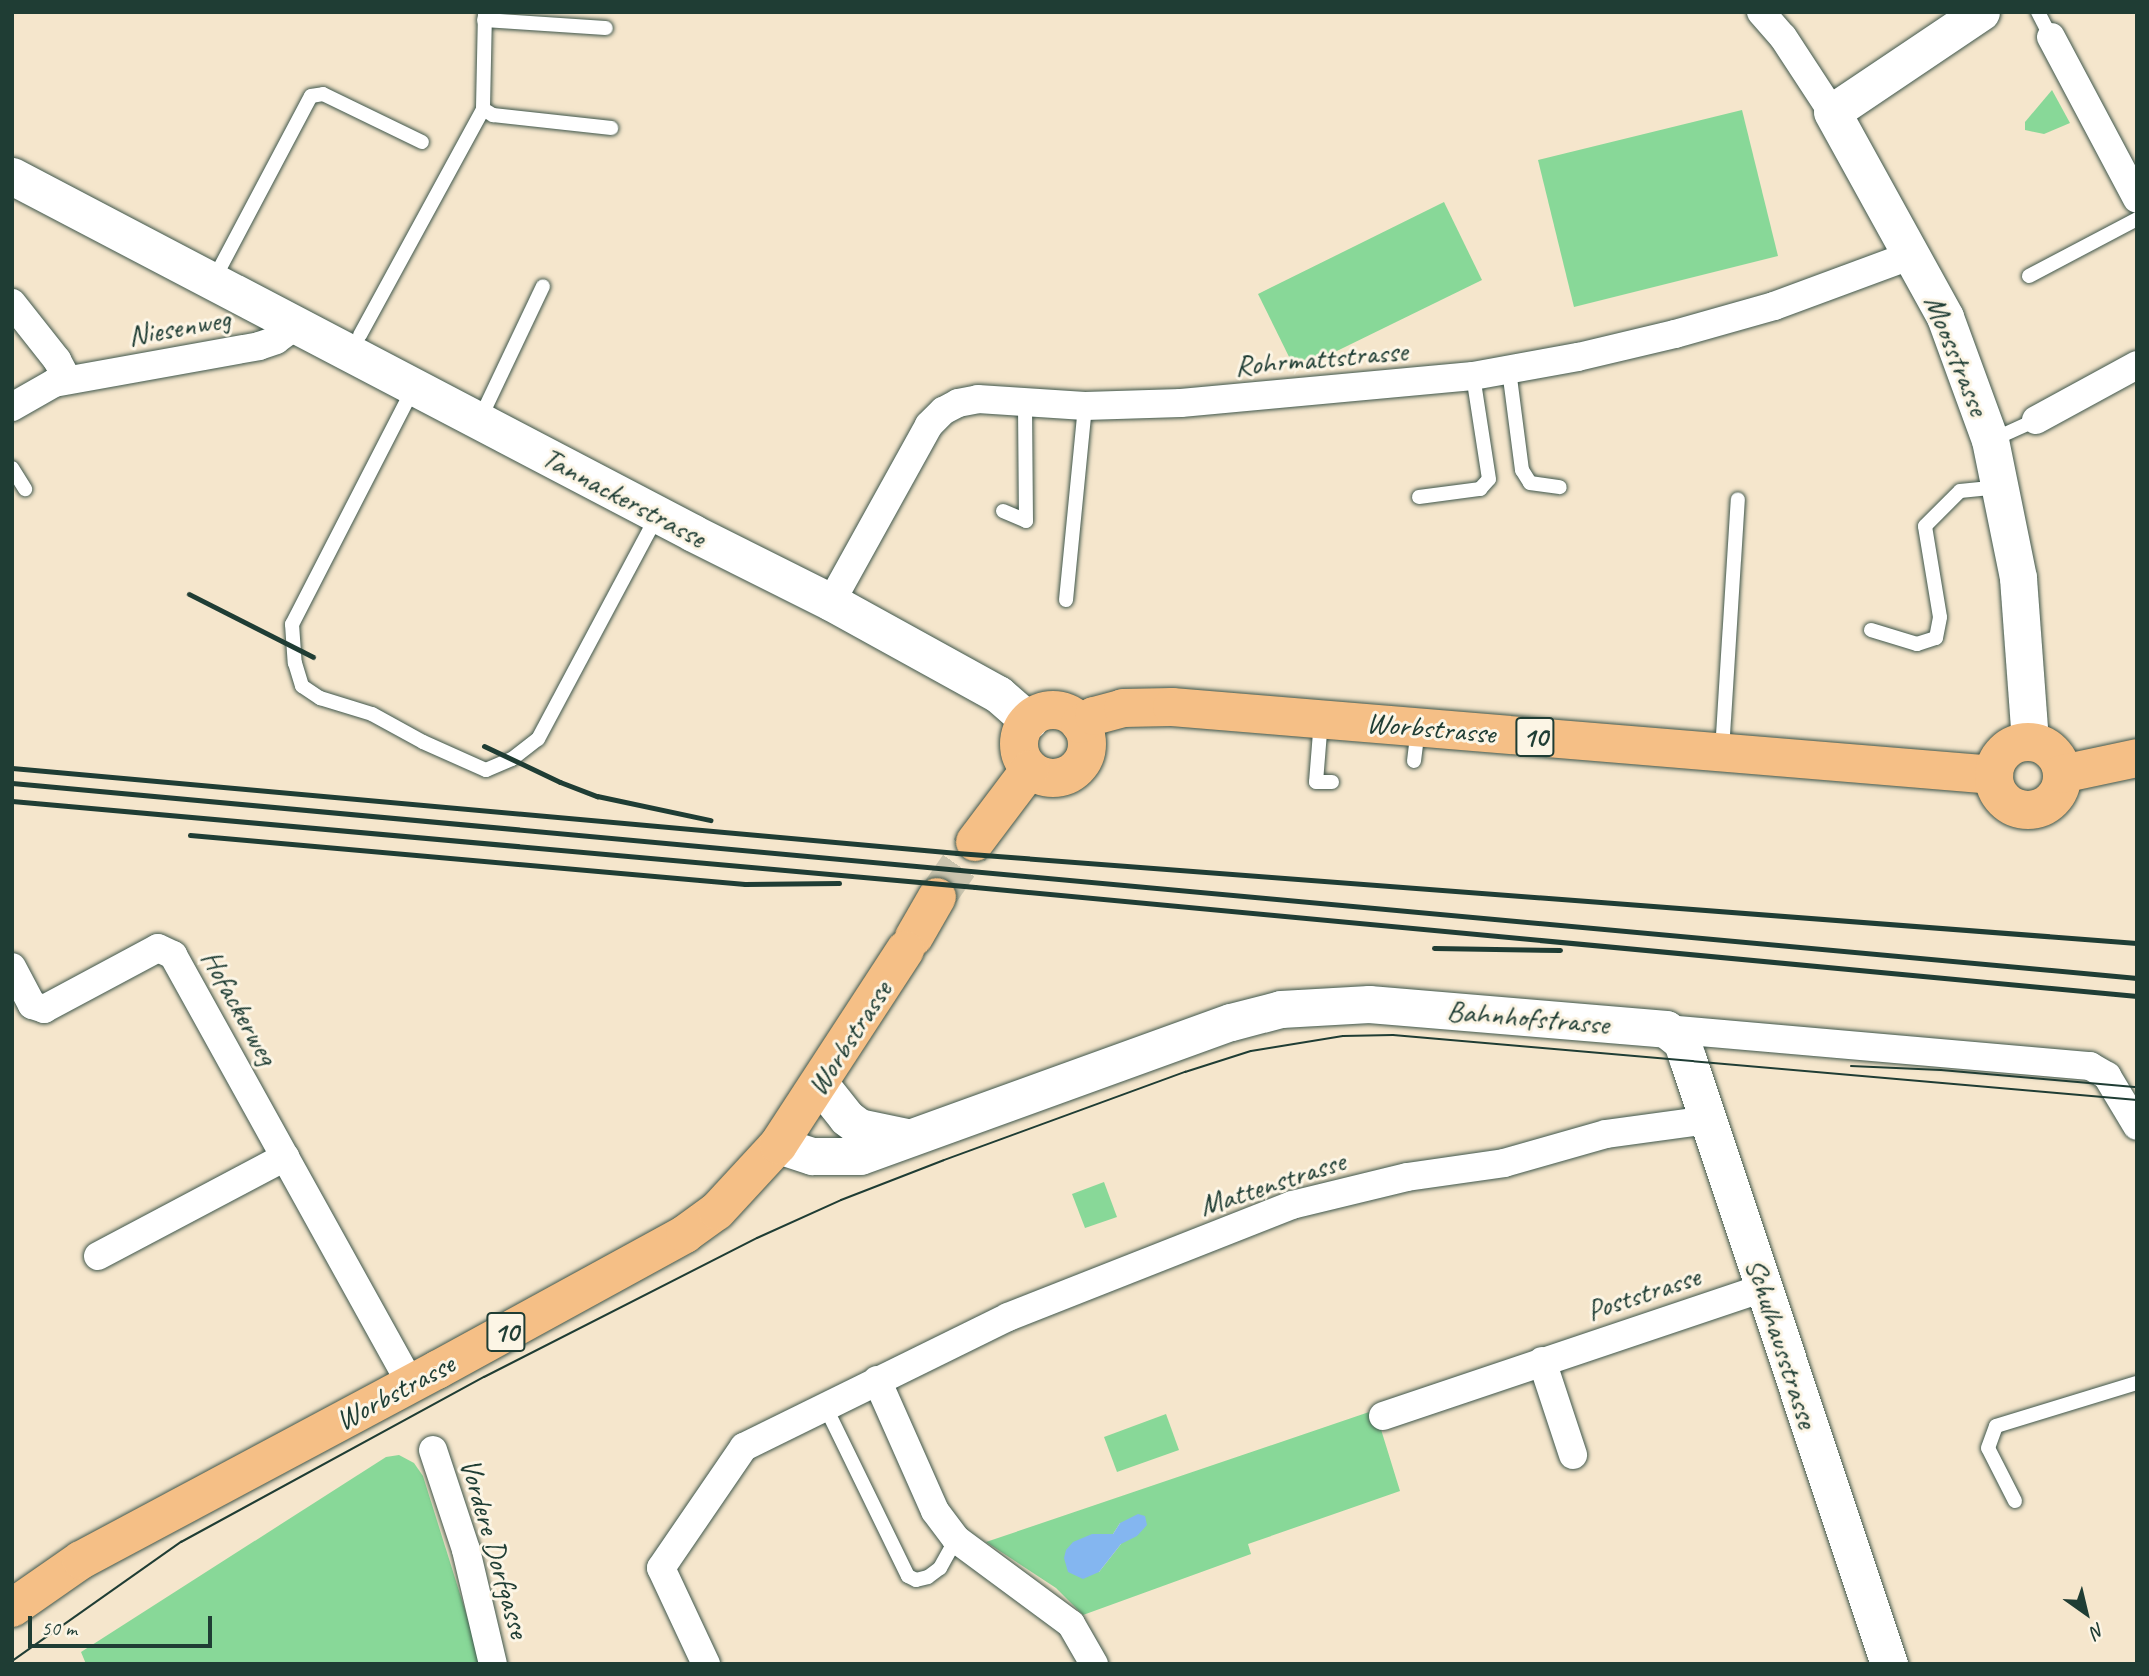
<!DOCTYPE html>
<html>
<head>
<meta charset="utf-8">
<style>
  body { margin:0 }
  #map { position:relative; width:2149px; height:1676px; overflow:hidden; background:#f5e6cc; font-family:Caveat,sans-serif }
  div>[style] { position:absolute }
  .green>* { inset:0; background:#88d898 }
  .water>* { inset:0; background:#84b6f0 }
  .primary-tunnel>* { height:38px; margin-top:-19px; transform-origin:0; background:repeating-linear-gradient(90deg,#cac4ae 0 38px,transparent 0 57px) }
  .roads { filter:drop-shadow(0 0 2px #3f564b) drop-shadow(0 0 2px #3f564b) }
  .service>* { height:14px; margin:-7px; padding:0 7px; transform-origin:7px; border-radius:7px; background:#fff }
  .minor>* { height:28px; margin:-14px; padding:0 14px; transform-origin:14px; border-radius:14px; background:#fff }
  .tertiary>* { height:37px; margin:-18.5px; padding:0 18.5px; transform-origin:18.5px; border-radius:18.5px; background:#fff }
  .primary>* { height:38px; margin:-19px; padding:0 19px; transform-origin:19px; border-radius:19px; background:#f5bf86 }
  .primary>.ring { margin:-19px; padding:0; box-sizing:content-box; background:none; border:38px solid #f5bf86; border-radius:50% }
  .tram>* { height:2px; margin:-1px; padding:0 1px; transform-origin:1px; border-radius:1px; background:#1f3d34 }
  .rail>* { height:5px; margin:-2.5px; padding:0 2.5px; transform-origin:2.5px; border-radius:2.5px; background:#1f3d34 }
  span { translate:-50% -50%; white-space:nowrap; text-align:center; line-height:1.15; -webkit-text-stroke:6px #fcf5e5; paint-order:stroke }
  .shield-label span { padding:2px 5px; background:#fcf5e5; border:2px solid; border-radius:5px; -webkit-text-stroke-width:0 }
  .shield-label { font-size:28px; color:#1f3d34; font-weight:700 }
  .street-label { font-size:30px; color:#1f3d34 }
  .frame { position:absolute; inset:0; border:14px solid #1f3d34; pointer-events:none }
  .north { position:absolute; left:2051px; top:1578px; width:70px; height:70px; -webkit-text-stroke:5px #fcf5e5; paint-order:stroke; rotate:146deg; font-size:19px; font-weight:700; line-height:28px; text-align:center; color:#1f3d34 }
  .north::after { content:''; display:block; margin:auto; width:24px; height:32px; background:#1f3d34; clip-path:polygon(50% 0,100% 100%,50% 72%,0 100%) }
  .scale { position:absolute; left:28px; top:1616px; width:184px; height:32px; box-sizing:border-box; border:4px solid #1f3d34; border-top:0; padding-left:9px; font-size:21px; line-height:24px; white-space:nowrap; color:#1f3d34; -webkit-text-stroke:5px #fcf5e5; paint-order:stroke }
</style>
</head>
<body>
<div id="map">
  <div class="green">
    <i style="clip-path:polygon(2052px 90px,2070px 123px,2044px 134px,2025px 130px,2025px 122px)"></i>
    <i style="clip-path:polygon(1742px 110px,1778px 256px,1574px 307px,1538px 160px)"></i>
    <i style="clip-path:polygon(1444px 202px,1482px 280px,1296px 371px,1258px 294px)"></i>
    <i style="clip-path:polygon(1104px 1182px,1117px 1217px,1085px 1228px,1072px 1194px)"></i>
    <i style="clip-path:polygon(evenodd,1375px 1410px,1400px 1491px,1248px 1544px,1251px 1554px,1083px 1615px,1056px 1588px,986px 1542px,1375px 1410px,1120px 1523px,1121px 1544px,1099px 1572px,1092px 1534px,1113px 1534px,1120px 1523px)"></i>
    <i style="clip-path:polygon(1166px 1414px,1179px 1450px,1117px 1472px,1104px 1437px)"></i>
    <i style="clip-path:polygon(399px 1455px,414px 1463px,423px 1476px,482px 1664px,86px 1664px,81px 1652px,386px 1457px)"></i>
  </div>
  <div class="water">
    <i style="clip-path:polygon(1138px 1514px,1145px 1516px,1147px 1525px,1137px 1536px,1121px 1544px,1099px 1572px,1083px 1579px,1068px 1572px,1064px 1558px,1066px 1550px,1073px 1542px,1092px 1534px,1113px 1534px,1120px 1523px)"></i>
  </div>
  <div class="primary-tunnel">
    <i style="left:937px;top:897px;width:67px;rotate:-55.4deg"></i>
  </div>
  <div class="roads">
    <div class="service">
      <i style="left:485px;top:12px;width:97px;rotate:91.2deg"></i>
      <i style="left:483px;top:109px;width:12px;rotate:31deg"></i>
      <i style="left:493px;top:115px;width:119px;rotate:6.3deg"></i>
      <i style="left:2038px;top:12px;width:28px;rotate:63deg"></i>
      <i style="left:484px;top:20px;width:122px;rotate:3.8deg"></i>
      <i style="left:2029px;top:276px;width:122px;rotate:-27.8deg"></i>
      <i style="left:213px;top:281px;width:209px;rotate:-62.1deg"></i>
      <i style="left:311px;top:96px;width:12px;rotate:-9deg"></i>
      <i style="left:323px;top:94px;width:110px;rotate:25.9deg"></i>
      <i style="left:360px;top:335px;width:257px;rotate:-61.4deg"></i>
      <i style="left:1509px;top:370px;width:101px;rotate:82.6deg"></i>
      <i style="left:1522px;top:470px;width:15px;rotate:58deg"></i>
      <i style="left:1530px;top:483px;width:30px;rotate:8deg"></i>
      <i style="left:414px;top:387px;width:267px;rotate:117.2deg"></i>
      <i style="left:292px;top:624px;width:39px;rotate:86deg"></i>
      <i style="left:295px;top:663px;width:24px;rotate:73deg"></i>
      <i style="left:302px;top:686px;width:22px;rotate:34deg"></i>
      <i style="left:320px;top:698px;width:54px;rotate:17.1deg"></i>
      <i style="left:372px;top:714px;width:58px;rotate:28.8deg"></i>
      <i style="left:423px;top:742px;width:69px;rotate:24deg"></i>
      <i style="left:486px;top:770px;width:28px;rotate:-23deg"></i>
      <i style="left:512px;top:759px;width:33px;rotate:-38deg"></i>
      <i style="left:538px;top:739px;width:253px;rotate:-61.9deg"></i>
      <i style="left:479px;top:421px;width:149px;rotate:-64.6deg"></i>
      <i style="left:1992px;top:440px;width:48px;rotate:-24.4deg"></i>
      <i style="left:12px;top:468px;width:25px;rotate:58deg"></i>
      <i style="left:1419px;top:497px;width:62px;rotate:-7.5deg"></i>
      <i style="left:1480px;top:489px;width:13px;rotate:-48deg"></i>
      <i style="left:1489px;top:479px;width:104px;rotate:-98.8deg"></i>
      <i style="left:1003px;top:511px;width:25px;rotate:23deg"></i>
      <i style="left:1026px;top:521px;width:119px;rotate:-90.5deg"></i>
      <i style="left:1066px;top:600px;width:195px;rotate:-84.4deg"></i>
      <i style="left:1871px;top:630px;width:48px;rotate:16.9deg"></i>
      <i style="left:1917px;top:644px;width:20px;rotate:-18deg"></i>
      <i style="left:1936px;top:638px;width:21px;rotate:-79deg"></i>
      <i style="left:1940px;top:617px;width:92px;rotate:-99.4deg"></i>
      <i style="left:1925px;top:526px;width:49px;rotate:-45deg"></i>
      <i style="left:1960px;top:491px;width:40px;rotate:-5.7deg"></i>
      <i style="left:1321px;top:720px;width:62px;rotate:94.6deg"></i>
      <i style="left:1316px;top:782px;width:16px"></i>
      <i style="left:1722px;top:751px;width:252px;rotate:-86.4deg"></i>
      <i style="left:1414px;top:761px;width:33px;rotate:-83deg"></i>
      <i style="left:825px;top:1406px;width:189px;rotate:64deg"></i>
      <i style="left:908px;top:1576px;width:9px;rotate:27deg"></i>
      <i style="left:916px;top:1580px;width:12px;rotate:-14deg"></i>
      <i style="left:928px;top:1577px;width:15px;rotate:-37deg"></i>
      <i style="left:940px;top:1568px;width:33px;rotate:-61deg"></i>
      <i style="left:2015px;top:1501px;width:59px;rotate:-117deg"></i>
      <i style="left:1988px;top:1448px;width:23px;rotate:-70deg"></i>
      <i style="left:1996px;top:1426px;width:147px;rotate:-17deg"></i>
    </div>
    <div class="minor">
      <i style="left:1761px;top:12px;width:33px;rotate:49deg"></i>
      <i style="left:1783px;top:37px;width:90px;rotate:56.8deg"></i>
      <i style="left:2051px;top:37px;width:183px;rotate:62deg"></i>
      <i style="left:12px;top:303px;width:73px;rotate:51.7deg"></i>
      <i style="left:57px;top:360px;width:21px;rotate:62deg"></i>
      <i style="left:12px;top:407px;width:48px;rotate:-29.7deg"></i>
      <i style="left:54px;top:383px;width:208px;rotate:-10.2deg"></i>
      <i style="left:259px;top:346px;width:18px;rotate:-19deg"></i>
      <i style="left:276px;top:340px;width:26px;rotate:-36deg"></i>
      <i style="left:2036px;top:420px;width:115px;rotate:-28.6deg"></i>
      <i style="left:831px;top:602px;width:202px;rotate:-61deg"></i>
      <i style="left:929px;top:425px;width:20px;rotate:-45deg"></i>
      <i style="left:943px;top:411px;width:17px;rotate:-28deg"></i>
      <i style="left:958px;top:403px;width:20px;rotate:-11deg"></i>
      <i style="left:978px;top:399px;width:107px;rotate:3.7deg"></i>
      <i style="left:1085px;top:406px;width:96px;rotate:-1.8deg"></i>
      <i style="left:1181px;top:403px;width:293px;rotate:-5.3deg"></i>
      <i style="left:1473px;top:376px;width:107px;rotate:-10.3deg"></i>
      <i style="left:1578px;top:357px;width:100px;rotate:-13.3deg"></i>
      <i style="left:1675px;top:334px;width:103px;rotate:-15.8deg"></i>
      <i style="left:1774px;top:306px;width:147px;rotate:-20.3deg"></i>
      <i style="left:12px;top:967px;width:43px;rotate:62.2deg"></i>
      <i style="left:32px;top:1005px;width:13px;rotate:18deg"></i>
      <i style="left:44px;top:1009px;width:129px;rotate:-28.2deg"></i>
      <i style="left:158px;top:948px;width:17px;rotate:25deg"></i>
      <i style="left:173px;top:955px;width:489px;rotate:61deg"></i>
      <i style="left:1666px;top:1029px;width:426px;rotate:5deg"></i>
      <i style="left:2090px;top:1066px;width:20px;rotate:30deg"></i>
      <i style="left:2107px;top:1076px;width:58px;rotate:59deg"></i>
      <i style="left:98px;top:1256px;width:212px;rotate:-27.9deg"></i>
      <i style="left:1542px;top:1361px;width:99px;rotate:71.7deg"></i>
      <i style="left:877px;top:1380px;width:143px;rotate:66.1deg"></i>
      <i style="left:935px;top:1511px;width:35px;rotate:53deg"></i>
      <i style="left:956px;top:1539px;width:143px;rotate:36.5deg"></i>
      <i style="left:1071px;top:1624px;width:46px;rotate:60.1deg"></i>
      <i style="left:1383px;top:1416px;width:402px;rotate:-18.6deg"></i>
      <i style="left:433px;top:1450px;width:105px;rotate:71.7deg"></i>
      <i style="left:466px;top:1550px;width:117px;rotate:76.7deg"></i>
      <i style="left:706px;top:1664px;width:106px;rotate:-115.1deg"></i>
      <i style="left:661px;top:1568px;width:147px;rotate:-55.6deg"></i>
      <i style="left:744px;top:1447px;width:294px;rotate:-26.2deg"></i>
      <i style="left:1008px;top:1317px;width:305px;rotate:-21.5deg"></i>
      <i style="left:1292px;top:1205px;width:118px;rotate:-13.7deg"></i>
      <i style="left:1407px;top:1177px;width:98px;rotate:-8.2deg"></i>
      <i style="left:1504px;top:1163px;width:106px;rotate:-15.9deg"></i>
      <i style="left:1606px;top:1134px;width:103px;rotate:-7.8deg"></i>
    </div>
    <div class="tertiary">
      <i style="left:1981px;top:12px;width:179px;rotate:146.1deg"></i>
      <i style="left:1832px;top:112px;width:234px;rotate:61.1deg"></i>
      <i style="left:1945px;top:317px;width:131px;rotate:69.9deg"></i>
      <i style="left:1990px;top:440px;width:141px;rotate:78.5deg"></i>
      <i style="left:2018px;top:578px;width:164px;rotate:85.8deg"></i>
      <i style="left:12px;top:176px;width:769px;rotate:27.66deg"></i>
      <i style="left:693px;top:533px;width:154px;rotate:26.6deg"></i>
      <i style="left:831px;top:602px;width:191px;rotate:28.9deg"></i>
      <i style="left:998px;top:694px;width:41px;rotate:41.1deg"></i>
      <i style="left:820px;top:1084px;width:43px;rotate:51.5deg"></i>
      <i style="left:847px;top:1118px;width:15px;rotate:37deg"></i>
      <i style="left:859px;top:1127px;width:49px;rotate:11.8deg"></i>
      <i style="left:778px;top:1145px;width:36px;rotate:18deg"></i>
      <i style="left:812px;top:1156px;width:48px"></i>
      <i style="left:860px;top:1156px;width:394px;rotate:-19.9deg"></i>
      <i style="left:1231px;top:1022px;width:52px;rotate:-14.6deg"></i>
      <i style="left:1281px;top:1009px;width:88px;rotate:-3.3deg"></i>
      <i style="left:1369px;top:1004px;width:298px;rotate:4.8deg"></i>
      <i style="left:1666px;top:1029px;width:21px;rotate:39deg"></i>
      <i style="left:1682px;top:1042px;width:19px;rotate:72deg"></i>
      <i style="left:1688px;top:1060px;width:637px;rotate:71.59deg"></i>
    </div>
    <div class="primary">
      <i class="ring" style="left:1019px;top:710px;width:30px;height:30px"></i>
      <i style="left:1080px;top:724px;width:16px;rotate:-30deg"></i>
      <i style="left:1094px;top:716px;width:30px;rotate:-15deg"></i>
      <i style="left:1123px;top:708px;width:49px;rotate:-1.2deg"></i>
      <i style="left:1172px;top:707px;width:825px;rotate:4.73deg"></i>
      <i class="ring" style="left:1994px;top:742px;width:30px;height:30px"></i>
      <i style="left:2062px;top:774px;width:77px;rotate:-12deg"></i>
      <i style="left:975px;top:842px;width:91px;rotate:-53deg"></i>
      <i style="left:914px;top:937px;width:46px;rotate:-60.1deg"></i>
      <i style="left:12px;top:1608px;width:84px;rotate:-34.8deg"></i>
      <i style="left:81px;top:1560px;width:404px;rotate:-28.1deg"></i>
      <i style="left:437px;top:1370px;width:283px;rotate:-28.7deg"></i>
      <i style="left:685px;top:1234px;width:39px;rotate:-36deg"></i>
      <i style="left:717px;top:1211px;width:90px;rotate:-47.3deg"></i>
      <i style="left:778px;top:1145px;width:233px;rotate:-56.9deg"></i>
    </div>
  </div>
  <div class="tram">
    <i style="left:1851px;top:1066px;width:90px;rotate:2.5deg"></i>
    <i style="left:1941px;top:1070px;width:197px;rotate:5deg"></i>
    <i style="left:12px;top:1661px;width:207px;rotate:-35.2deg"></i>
    <i style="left:181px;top:1542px;width:345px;rotate:-28.6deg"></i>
    <i style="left:484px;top:1377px;width:306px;rotate:-27deg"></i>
    <i style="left:757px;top:1238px;width:92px;rotate:-24.3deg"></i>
    <i style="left:841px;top:1200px;width:110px;rotate:-21.2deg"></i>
    <i style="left:944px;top:1160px;width:257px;rotate:-20.1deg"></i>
    <i style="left:1185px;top:1072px;width:69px;rotate:-17.7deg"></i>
    <i style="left:1251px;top:1051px;width:93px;rotate:-9.3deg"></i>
    <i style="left:1343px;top:1036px;width:50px;rotate:-1.1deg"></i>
    <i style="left:1393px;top:1035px;width:747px;rotate:4.99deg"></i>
  </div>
  <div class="rail">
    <i style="left:189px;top:594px;width:139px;rotate:26.9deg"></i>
    <i style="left:484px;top:746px;width:84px;rotate:25.3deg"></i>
    <i style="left:560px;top:782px;width:40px;rotate:21deg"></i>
    <i style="left:597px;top:796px;width:116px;rotate:12deg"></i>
    <i style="left:12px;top:768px;width:949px;rotate:5.14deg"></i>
    <i style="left:957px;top:853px;width:1183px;rotate:4.36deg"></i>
    <i style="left:12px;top:783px;width:2134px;rotate:5.24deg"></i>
    <i style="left:12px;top:801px;width:967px;rotate:5.1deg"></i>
    <i style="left:975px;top:887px;width:1167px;rotate:5.36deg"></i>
    <i style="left:190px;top:835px;width:557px;rotate:5.05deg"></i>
    <i style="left:745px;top:884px;width:94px;rotate:-0.6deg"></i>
    <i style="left:1434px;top:948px;width:126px;rotate:0.9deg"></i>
  </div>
  <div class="shield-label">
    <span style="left:1535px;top:737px">10</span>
    <span style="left:506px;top:1332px">10</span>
  </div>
  <div class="street-label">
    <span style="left:179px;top:327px;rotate:-10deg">Niesenweg</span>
    <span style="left:1957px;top:355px;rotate:68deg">Moosstrasse</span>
    <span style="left:1321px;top:358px;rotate:-5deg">Rohrmattstrasse</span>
    <span style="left:624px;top:497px;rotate:28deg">Tannackerstrasse</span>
    <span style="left:1431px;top:728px;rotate:5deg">Worbstrasse</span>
    <span style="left:240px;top:1007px;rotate:61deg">Hofackerweg</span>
    <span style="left:1528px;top:1017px;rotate:5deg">Bahnhofstrasse</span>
    <span style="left:849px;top:1038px;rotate:-57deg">Worbstrasse</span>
    <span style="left:1272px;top:1183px;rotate:-18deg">Mattenstrasse</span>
    <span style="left:1643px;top:1293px;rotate:-18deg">Poststrasse</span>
    <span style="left:1782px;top:1343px;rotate:72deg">Schulhausstrasse</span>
    <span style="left:395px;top:1392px;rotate:-28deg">Worbstrasse</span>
    <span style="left:495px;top:1548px;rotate:74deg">Vordere Dorfgasse</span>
  </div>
  <div class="frame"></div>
  <div class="north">N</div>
  <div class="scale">50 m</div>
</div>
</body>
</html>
